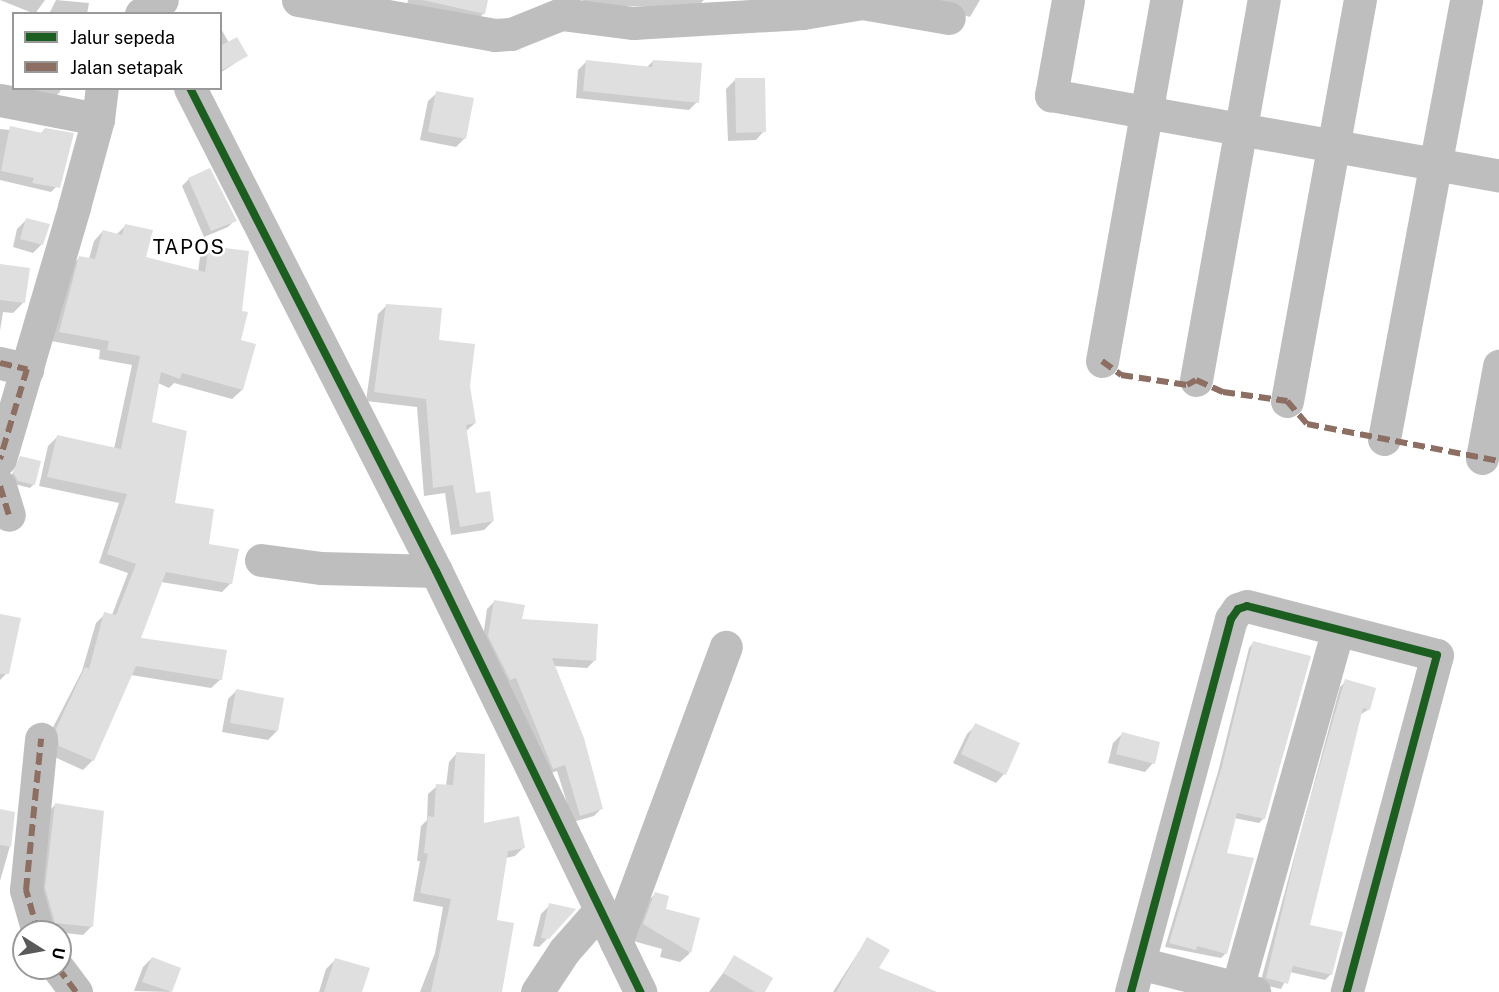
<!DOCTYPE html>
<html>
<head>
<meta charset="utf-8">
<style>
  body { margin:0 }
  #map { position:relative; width:1499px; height:992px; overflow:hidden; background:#fff; font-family:"Public Sans",sans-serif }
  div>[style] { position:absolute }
  .shadow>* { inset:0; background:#0003 }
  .building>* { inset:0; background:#dfdfdf }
  .minor>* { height:33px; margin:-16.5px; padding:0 16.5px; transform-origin:16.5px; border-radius:16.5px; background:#bebebe }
  .quiet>* { height:6px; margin-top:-3px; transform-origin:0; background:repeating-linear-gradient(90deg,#8d6e63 0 12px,transparent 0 18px) }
  .cycleway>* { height:8px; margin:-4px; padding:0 4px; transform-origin:4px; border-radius:4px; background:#1b5e20 }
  span { translate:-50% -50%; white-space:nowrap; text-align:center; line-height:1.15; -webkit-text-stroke:5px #fff; paint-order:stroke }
  .quarter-label { font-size:20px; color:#000; letter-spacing:1.5px }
  .legend { position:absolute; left:12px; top:12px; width:210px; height:78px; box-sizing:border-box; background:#fff; border:2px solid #999; margin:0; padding:8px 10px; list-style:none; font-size:18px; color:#000 }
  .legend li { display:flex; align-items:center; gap:12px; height:30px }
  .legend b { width:30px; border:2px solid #999 }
  .north { position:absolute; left:12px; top:920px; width:60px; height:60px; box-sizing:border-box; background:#fff; border:2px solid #999; border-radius:50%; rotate:101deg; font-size:16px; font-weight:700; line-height:24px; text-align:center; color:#000 }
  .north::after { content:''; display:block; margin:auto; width:21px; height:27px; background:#595959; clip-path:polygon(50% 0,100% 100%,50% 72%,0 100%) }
</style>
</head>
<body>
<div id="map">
  <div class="shadow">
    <i style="clip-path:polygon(0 0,45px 0,35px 14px)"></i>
    <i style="clip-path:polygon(56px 0,89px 3px,87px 14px,49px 14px)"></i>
    <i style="clip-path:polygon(408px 0,487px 0,484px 13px,475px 22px,406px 10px)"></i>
    <i style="clip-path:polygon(583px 0,704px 0,696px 8px,582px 5px)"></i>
    <i style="clip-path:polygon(912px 0,980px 0,970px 17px)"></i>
    <i style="clip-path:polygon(220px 27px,229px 43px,246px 56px,220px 73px)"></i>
    <i style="clip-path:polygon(653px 61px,697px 102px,689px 110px,576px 98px,578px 70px,586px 62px,646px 68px)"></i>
    <i style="clip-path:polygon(14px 78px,14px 88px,60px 88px,60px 92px,51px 101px,10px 93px)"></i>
    <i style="clip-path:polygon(735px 80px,764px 131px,756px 140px,728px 141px,726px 89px)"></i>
    <i style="clip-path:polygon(437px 93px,465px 138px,456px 147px,420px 140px,428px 101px)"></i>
    <i style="clip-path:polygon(0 129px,41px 133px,45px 129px,59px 184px,51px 192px,0 180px)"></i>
    <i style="clip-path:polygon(189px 179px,235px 220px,228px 227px,204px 237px,182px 186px)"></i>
    <i style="clip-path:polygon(26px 220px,42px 244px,33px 253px,13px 247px,17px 229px)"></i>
    <i style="clip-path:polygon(126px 225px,144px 258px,198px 272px,200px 257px,210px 247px,239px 341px,254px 345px,242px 390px,232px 399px,174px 383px,169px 388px,158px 383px,150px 423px,173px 504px,207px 545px,231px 583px,222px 592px,161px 582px,139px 639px,221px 679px,211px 688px,131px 675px,93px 760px,83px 770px,50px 755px,47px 739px,82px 671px,96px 623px,105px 614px,112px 615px,128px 573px,99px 563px,119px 503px,39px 486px,48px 446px,58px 436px,114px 449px,132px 365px,99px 359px,100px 350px,51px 341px,70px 267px,80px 257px,89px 259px,94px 241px,103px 231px,116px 235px)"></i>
    <i style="clip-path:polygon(0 265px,23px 303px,13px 313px,3px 312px,0 331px)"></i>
    <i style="clip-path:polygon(387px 305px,437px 341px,469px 386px,475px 423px,465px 432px,474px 495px,493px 521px,484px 530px,451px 535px,445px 493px,424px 496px,417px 407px,366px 401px,378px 314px)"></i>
    <i style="clip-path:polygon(21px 458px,34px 484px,30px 488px,14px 484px,10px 478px)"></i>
    <i style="clip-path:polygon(495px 601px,521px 621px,594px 661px,587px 668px,553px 666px,602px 808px,594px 816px,573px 822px,557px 771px,545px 775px,482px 644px,487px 609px)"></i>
    <i style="clip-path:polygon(0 616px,8px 672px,0 680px)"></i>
    <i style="clip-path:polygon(1253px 643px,1264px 818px,1259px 823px,1234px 818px,1225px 854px,1226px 953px,1221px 958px,1165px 947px,1218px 772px,1249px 648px)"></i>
    <i style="clip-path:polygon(1346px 681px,1369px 709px,1360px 715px,1309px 926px,1331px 974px,1325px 980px,1290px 972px,1281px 989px,1260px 984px,1340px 687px)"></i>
    <i style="clip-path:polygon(236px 691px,277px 731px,268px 740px,222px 732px,228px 699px)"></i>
    <i style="clip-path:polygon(976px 725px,1018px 744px,1004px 774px,996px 783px,953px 763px,967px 734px)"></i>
    <i style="clip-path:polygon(1122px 734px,1153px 763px,1145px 772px,1108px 763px,1113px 743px)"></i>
    <i style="clip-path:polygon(457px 753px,483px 825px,523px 848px,515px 856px,505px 858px,495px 921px,501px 992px,420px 992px,435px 953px,443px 907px,413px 901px,420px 861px,417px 861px,421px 826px,427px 820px,428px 794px,437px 786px,446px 786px,449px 762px)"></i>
    <i style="clip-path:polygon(55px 805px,92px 926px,83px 935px,46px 931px,37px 898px,46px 814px)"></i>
    <i style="clip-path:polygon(0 811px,10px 846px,0 881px)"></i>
    <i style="clip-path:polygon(655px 894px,664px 910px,698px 919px,689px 954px,680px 962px,660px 957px,662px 949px,633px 941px,646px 903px)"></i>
    <i style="clip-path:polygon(550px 905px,548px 938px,539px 947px,533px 946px,541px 914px)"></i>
    <i style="clip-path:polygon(867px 939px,877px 969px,936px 992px,833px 992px)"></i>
    <i style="clip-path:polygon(152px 958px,179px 969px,170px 992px,134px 991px,143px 967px)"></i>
    <i style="clip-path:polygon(335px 960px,361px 992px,319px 992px,326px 969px)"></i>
    <i style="clip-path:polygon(732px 961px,763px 992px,709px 992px)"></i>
  </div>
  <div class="building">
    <i style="clip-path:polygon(422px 0,488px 0,485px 14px)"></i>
    <i style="clip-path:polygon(237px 37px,248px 56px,220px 71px,220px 46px)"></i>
    <i style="clip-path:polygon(586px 60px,652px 67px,653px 60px,702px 63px,699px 103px,583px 91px)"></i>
    <i style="clip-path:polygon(735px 78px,765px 78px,766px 132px,736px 133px)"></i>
    <i style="clip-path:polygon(436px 91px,474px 98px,466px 139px,428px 132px)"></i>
    <i style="clip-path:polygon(10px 126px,42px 133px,45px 128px,74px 133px,60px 188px,32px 183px,34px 178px,1px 171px)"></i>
    <i style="clip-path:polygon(210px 168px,237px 221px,211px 231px,188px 178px)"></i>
    <i style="clip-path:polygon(26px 218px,50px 224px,43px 245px,20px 239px)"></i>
    <i style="clip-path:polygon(125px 224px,153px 230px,146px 257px,205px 272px,209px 246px,249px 251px,242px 311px,248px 312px,241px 340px,256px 344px,243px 390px,182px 373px,180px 379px,161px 372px,152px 422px,187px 431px,175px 503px,214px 509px,209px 544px,239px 549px,232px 584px,166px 572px,141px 638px,227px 650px,222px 680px,136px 666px,94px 761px,59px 746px,56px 729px,85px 667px,89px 669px,104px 612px,116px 615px,136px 564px,107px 554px,127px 494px,47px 477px,57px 435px,121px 449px,140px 356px,107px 350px,109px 341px,59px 332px,79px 256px,95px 259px,103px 230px,122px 235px)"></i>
    <i style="clip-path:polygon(0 264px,30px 268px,25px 303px,0 300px)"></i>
    <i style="clip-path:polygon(386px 304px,442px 308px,439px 340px,475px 344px,470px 386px,476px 423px,466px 425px,476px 493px,490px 491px,494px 521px,460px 527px,453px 485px,433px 488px,426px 399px,374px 392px)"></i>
    <i style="clip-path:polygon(20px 456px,41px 461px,35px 485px,18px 481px,13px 472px)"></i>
    <i style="clip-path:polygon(494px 600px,525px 605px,522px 619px,598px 624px,596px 661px,552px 658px,584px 738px,603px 809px,580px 816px,565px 765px,553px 769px,516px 678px,510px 680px,488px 636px)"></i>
    <i style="clip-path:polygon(0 614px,21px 618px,9px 674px,0 674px)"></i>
    <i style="clip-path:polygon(1253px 641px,1311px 656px,1265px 819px,1237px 813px,1227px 853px,1254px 858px,1227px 954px,1197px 946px,1196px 950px,1169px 943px,1222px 766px)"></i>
    <i style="clip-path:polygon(1345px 679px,1376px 688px,1370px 710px,1363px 708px,1310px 925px,1343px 932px,1332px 975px,1293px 966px,1288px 984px,1266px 978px,1302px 827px)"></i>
    <i style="clip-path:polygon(236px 689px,284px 698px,278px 731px,230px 723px)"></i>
    <i style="clip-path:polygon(975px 723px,1020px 743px,1006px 775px,961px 754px)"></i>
    <i style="clip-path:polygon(1122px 732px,1160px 742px,1155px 764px,1116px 754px)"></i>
    <i style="clip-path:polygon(456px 752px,485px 754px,484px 823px,519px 816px,525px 848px,508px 851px,497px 920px,514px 923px,502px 992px,431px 992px,451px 899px,420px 893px,428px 854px,424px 853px,428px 816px,434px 817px,436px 784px,453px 785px)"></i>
    <i style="clip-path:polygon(55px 803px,104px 811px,93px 927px,55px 923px,45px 888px)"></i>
    <i style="clip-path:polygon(0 809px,15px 812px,11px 847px,0 845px)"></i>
    <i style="clip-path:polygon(655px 892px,669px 896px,666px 909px,700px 918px,691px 953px,643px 924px)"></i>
    <i style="clip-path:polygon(549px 903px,576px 909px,549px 939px,541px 938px)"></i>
    <i style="clip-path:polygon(867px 937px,890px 950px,879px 968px,937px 992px,836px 992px)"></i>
    <i style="clip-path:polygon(734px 955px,773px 978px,765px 992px,755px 992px,723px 973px)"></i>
    <i style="clip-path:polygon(152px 957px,181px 968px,172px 992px,142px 982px)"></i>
    <i style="clip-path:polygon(335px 958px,370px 968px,362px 992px,324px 992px)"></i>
  </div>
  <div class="minor">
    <i style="left:298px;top:0;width:200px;rotate:10.1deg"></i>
    <i style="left:495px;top:35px;width:16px;rotate:-4deg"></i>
    <i style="left:511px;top:34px;width:54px;rotate:-21.8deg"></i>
    <i style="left:561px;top:14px;width:73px;rotate:7.1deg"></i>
    <i style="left:633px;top:23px;width:170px;rotate:-3.4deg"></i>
    <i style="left:803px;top:13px;width:60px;rotate:-9.6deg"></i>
    <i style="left:862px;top:3px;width:88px;rotate:9.8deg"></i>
    <i style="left:1068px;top:0;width:97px;rotate:100.1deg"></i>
    <i style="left:1051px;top:95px;width:455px;rotate:10.2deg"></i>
    <i style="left:141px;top:14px;width:25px;rotate:-34deg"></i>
    <i style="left:190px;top:88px;width:542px;rotate:63.01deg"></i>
    <i style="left:436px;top:571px;width:468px;rotate:64.1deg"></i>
    <i style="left:0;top:100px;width:100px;rotate:11deg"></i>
    <i style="left:1102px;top:361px;width:367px;rotate:-79.9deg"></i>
    <i style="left:0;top:363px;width:28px;rotate:13deg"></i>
    <i style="left:1196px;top:380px;width:386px;rotate:-79.9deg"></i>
    <i style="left:1287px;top:401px;width:408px;rotate:-79.7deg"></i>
    <i style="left:1384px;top:439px;width:447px;rotate:-79.4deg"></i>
    <i style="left:1482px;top:458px;width:94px;rotate:-79.5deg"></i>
    <i style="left:0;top:459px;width:263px;rotate:-73.6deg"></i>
    <i style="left:74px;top:207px;width:91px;rotate:-74.7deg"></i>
    <i style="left:98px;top:119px;width:31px;rotate:-83deg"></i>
    <i style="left:0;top:486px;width:30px;rotate:73deg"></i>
    <i style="left:261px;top:560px;width:61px;rotate:7.6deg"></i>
    <i style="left:321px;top:568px;width:115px;rotate:1.5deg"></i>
    <i style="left:38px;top:932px;width:44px;rotate:-105.9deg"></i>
    <i style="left:26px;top:890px;width:152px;rotate:-84.3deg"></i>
    <i style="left:616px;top:942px;width:315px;rotate:-69.6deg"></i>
    <i style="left:1139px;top:963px;width:119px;rotate:14.2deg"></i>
    <i style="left:58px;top:968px;width:30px;rotate:53deg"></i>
    <i style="left:537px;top:992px;width:49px;rotate:-56.6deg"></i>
    <i style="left:564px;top:951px;width:55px;rotate:-48.7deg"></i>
    <i style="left:1131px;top:992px;width:386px;rotate:-75deg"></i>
    <i style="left:1231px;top:619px;width:12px;rotate:-55deg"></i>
    <i style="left:1238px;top:609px;width:9px;rotate:-18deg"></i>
    <i style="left:1247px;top:606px;width:196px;rotate:14.5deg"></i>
    <i style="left:1437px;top:655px;width:349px;rotate:105deg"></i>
    <i style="left:1236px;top:992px;width:376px;rotate:-74.3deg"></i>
  </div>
  <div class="quiet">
    <i style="left:1102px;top:361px;width:24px;rotate:36deg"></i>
    <i style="left:1121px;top:375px;width:67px;rotate:8.6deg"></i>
    <i style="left:1187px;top:385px;width:10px;rotate:-29deg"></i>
    <i style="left:1196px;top:380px;width:30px;rotate:24deg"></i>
    <i style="left:1223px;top:392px;width:65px;rotate:8deg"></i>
    <i style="left:1287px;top:401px;width:30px;rotate:49deg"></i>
    <i style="left:1307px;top:424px;width:196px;rotate:10.9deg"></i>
    <i style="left:0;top:363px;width:28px;rotate:13deg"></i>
    <i style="left:27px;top:369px;width:94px;rotate:106.7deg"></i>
    <i style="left:0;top:486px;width:30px;rotate:73deg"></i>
    <i style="left:38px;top:932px;width:44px;rotate:-105.9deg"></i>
    <i style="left:26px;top:890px;width:152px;rotate:-84.3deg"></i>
    <i style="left:58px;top:968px;width:30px;rotate:53deg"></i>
  </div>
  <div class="cycleway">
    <i style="left:190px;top:88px;width:542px;rotate:63.01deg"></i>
    <i style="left:436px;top:571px;width:468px;rotate:64.1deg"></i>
    <i style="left:1131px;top:992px;width:386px;rotate:-75deg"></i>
    <i style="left:1231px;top:619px;width:12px;rotate:-55deg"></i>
    <i style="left:1238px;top:609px;width:9px;rotate:-18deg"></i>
    <i style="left:1247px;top:606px;width:196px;rotate:14.5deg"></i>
    <i style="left:1437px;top:655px;width:349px;rotate:105deg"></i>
  </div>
  <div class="quarter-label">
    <span style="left:189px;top:247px">TAPOS</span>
  </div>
  <ul class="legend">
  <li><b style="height:8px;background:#1b5e20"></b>Jalur sepeda</li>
  <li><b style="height:8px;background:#8d6e63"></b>Jalan setapak</li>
  </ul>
  <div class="north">U</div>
</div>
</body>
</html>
